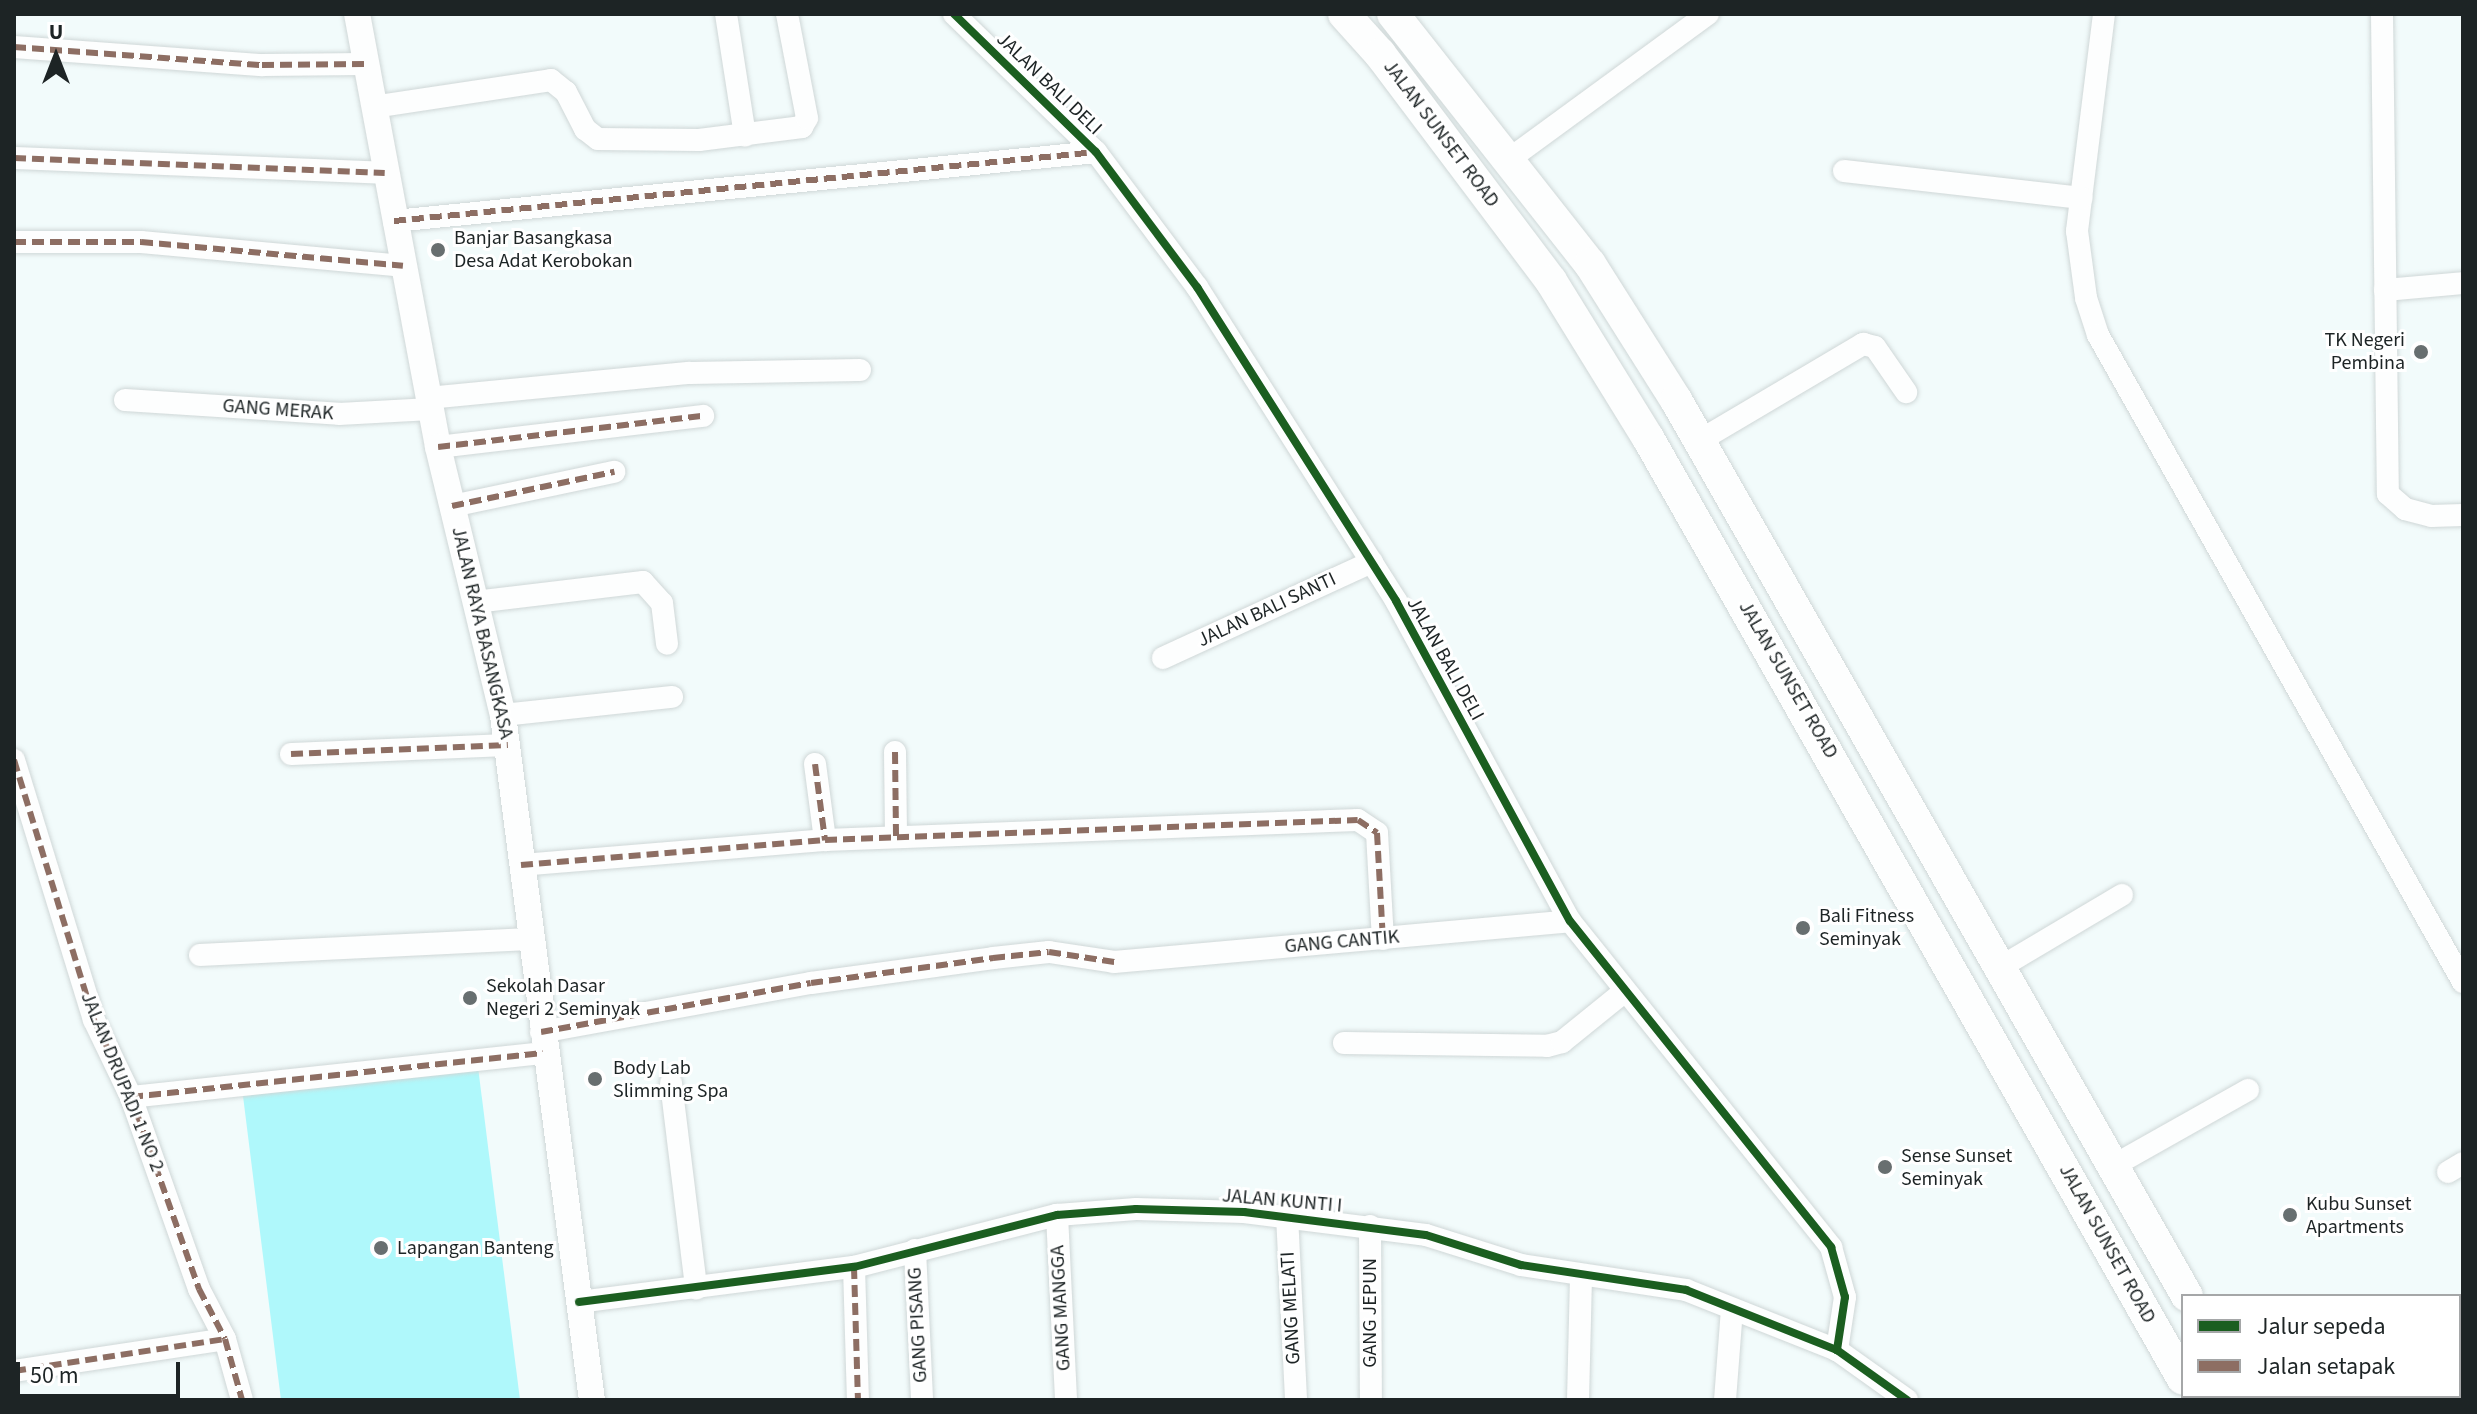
<!DOCTYPE html>
<html>
<head>
<meta charset="utf-8">
<style>
  body { margin:0 }
  #map { position:relative; width:2477px; height:1414px; overflow:hidden; background:#f2fbfb; font-family:"Source Sans 3",sans-serif }
  div>[style] { position:absolute }
  .green>* { inset:0; background:#aff8fb }
  .roads { filter:drop-shadow(0 0 2px #cfd7d7) drop-shadow(0 0 2px #cfd7d7) }
  .minor>* { height:22px; margin:-11px; padding:0 11px; transform-origin:11px; border-radius:11px; background:#fdfefe }
  .major>* { height:26px; margin:-13px; padding:0 13px; transform-origin:13px; border-radius:13px; background:#fdfefe }
  .highway>* { height:32px; margin:-16px; padding:0 16px; transform-origin:16px; border-radius:16px; background:#fdfefe }
  .quiet>* { height:6px; margin-top:-3px; transform-origin:0; background:repeating-linear-gradient(90deg,#8d6e63 0 12px,transparent 0 18px) }
  .cycleway>* { height:8px; margin:-4px; padding:0 4px; transform-origin:4px; border-radius:4px; background:#1b5e20 }
  .dots>* { width:22px; height:22px; translate:-50% -50%; box-sizing:border-box; border:4px solid #fff; border-radius:50% }
  span { translate:-50% -50%; white-space:nowrap; text-align:center; line-height:1.15; -webkit-text-stroke:6px #fff; paint-order:stroke }
  .street-label { font-size:20px; color:#1d2425 }
  .poi-label { font-size:20px; color:#1d2425 }
  .left { translate:0 -50%; text-align:left }
  .right { translate:-100% -50%; text-align:right }
  .frame { position:absolute; inset:0; border:16px solid #1d2425; pointer-events:none }
  .legend { position:absolute; left:2181px; top:1294px; width:280px; height:104px; box-sizing:border-box; background:#fff; border:2px solid #a5a7a8; margin:0; padding:10px 14px; list-style:none; font-size:24px; color:#1d2425 }
  .legend li { display:flex; align-items:center; gap:16px; height:40px }
  .legend b { width:40px; border:2px solid #a5a7a8 }
  .north { position:absolute; left:16px; top:16px; width:80px; height:80px; -webkit-text-stroke:6px #fff; paint-order:stroke; rotate:0deg; font-size:22px; font-weight:700; line-height:32px; text-align:center; color:#1d2425 }
  .north::after { content:''; display:block; margin:auto; width:28px; height:36px; background:#1d2425; clip-path:polygon(50% 0,100% 100%,50% 72%,0 100%) }
  .scale { position:absolute; left:16px; top:1362px; width:164px; height:36px; box-sizing:border-box; border:4px solid #1d2425; border-top:0; padding-left:10px; font-size:24px; line-height:28px; white-space:nowrap; color:#1d2425; -webkit-text-stroke:6px #fff; paint-order:stroke }
</style>
</head>
<body>
<div id="map">
  <div class="green">
    <i style="clip-path:polygon(478px 1067px,520px 1400px,281px 1400px,243px 1096px)"></i>
  </div>
  <div class="roads">
    <div class="minor">
      <i style="left:726px;top:14px;width:123px;rotate:81.1deg"></i>
      <i style="left:954px;top:14px;width:198px;rotate:44.2deg"></i>
      <i style="left:1096px;top:152px;width:169px;rotate:53.2deg"></i>
      <i style="left:1197px;top:287px;width:372px;rotate:57.6deg"></i>
      <i style="left:1396px;top:601px;width:364px;rotate:61.5deg"></i>
      <i style="left:1570px;top:921px;width:418px;rotate:51.3deg"></i>
      <i style="left:1831px;top:1247px;width:52px;rotate:74.4deg"></i>
      <i style="left:1845px;top:1297px;width:54px;rotate:98.6deg"></i>
      <i style="left:2104px;top:14px;width:219px;rotate:97.1deg"></i>
      <i style="left:2077px;top:231px;width:68px;rotate:82.3deg"></i>
      <i style="left:2086px;top:298px;width:39px;rotate:72deg"></i>
      <i style="left:2098px;top:335px;width:743px;rotate:60.57deg"></i>
      <i style="left:2382px;top:14px;width:480px;rotate:89.3deg"></i>
      <i style="left:2388px;top:494px;width:23px;rotate:41deg"></i>
      <i style="left:2405px;top:509px;width:27px;rotate:15deg"></i>
      <i style="left:2431px;top:516px;width:32px;rotate:-2deg"></i>
      <i style="left:14px;top:47px;width:249px;rotate:4.2deg"></i>
      <i style="left:262px;top:65px;width:102px;rotate:-0.6deg"></i>
      <i style="left:373px;top:107px;width:180px;rotate:-8.6deg"></i>
      <i style="left:551px;top:80px;width:19px;rotate:39deg"></i>
      <i style="left:566px;top:92px;width:42px;rotate:62.8deg"></i>
      <i style="left:585px;top:129px;width:16px;rotate:38deg"></i>
      <i style="left:598px;top:139px;width:101px;rotate:0.6deg"></i>
      <i style="left:699px;top:140px;width:104px;rotate:-7.2deg"></i>
      <i style="left:802px;top:127px;width:10px;rotate:-61deg"></i>
      <i style="left:807px;top:118px;width:106px;rotate:-100.9deg"></i>
      <i style="left:14px;top:158px;width:371px;rotate:2.3deg"></i>
      <i style="left:1511px;top:158px;width:244px;rotate:-36.2deg"></i>
      <i style="left:1844px;top:171px;width:239px;rotate:6.5deg"></i>
      <i style="left:394px;top:221px;width:705px;rotate:-5.61deg"></i>
      <i style="left:14px;top:242px;width:127px"></i>
      <i style="left:141px;top:242px;width:263px;rotate:5.2deg"></i>
      <i style="left:2385px;top:290px;width:78px;rotate:-5.1deg"></i>
      <i style="left:428px;top:398px;width:263px;rotate:-5.5deg"></i>
      <i style="left:690px;top:373px;width:170px;rotate:-1deg"></i>
      <i style="left:125px;top:400px;width:214px;rotate:3.7deg"></i>
      <i style="left:339px;top:414px;width:92px;rotate:-3.1deg"></i>
      <i style="left:1699px;top:441px;width:191px;rotate:-30.6deg"></i>
      <i style="left:1863px;top:344px;width:12px;rotate:14deg"></i>
      <i style="left:1875px;top:347px;width:55px;rotate:55.4deg"></i>
      <i style="left:438px;top:447px;width:267px;rotate:-6.7deg"></i>
      <i style="left:452px;top:506px;width:166px;rotate:-11.9deg"></i>
      <i style="left:475px;top:602px;width:169px;rotate:-6.8deg"></i>
      <i style="left:643px;top:582px;width:28px;rotate:48deg"></i>
      <i style="left:662px;top:603px;width:41px;rotate:83deg"></i>
      <i style="left:1163px;top:658px;width:230px;rotate:-24.7deg"></i>
      <i style="left:503px;top:715px;width:170px;rotate:-6.1deg"></i>
      <i style="left:895px;top:752px;width:84px;rotate:89.3deg"></i>
      <i style="left:291px;top:754px;width:217px;rotate:-2.4deg"></i>
      <i style="left:14px;top:760px;width:272px;rotate:72.9deg"></i>
      <i style="left:94px;top:1020px;width:85px;rotate:64.3deg"></i>
      <i style="left:131px;top:1097px;width:204px;rotate:70.5deg"></i>
      <i style="left:199px;top:1289px;width:56px;rotate:62.5deg"></i>
      <i style="left:225px;top:1339px;width:63px;rotate:74.4deg"></i>
      <i style="left:815px;top:764px;width:77px;rotate:82.5deg"></i>
      <i style="left:521px;top:865px;width:305px;rotate:-4.7deg"></i>
      <i style="left:825px;top:840px;width:533px;rotate:-2.15deg"></i>
      <i style="left:1358px;top:820px;width:23px;rotate:34deg"></i>
      <i style="left:1377px;top:833px;width:106px;rotate:86.8deg"></i>
      <i style="left:200px;top:955px;width:329px;rotate:-2.8deg"></i>
      <i style="left:1999px;top:968px;width:143px;rotate:-30.7deg"></i>
      <i style="left:541px;top:1032px;width:274px;rotate:-10.3deg"></i>
      <i style="left:811px;top:983px;width:184px;rotate:-7.8deg"></i>
      <i style="left:993px;top:958px;width:56px;rotate:-6.1deg"></i>
      <i style="left:1049px;top:952px;width:66px;rotate:8.7deg"></i>
      <i style="left:1114px;top:962px;width:458px;rotate:-5.1deg"></i>
      <i style="left:1344px;top:1043px;width:203px;rotate:0.8deg"></i>
      <i style="left:1547px;top:1046px;width:16px;rotate:-15deg"></i>
      <i style="left:1562px;top:1042px;width:81px;rotate:-39deg"></i>
      <i style="left:671px;top:1083px;width:207px;rotate:83deg"></i>
      <i style="left:131px;top:1097px;width:414px;rotate:-6.1deg"></i>
      <i style="left:2113px;top:1166px;width:155px;rotate:-29.4deg"></i>
      <i style="left:2448px;top:1172px;width:17px;rotate:-31deg"></i>
      <i style="left:1057px;top:1215px;width:185px;rotate:87.2deg"></i>
      <i style="left:1287px;top:1215px;width:185px;rotate:87.2deg"></i>
      <i style="left:1370px;top:1226px;width:174px;rotate:89.7deg"></i>
      <i style="left:915px;top:1250px;width:150px;rotate:87.3deg"></i>
      <i style="left:854px;top:1267px;width:133px;rotate:88.3deg"></i>
      <i style="left:579px;top:1302px;width:277px;rotate:-7.3deg"></i>
      <i style="left:854px;top:1267px;width:210px;rotate:-14.4deg"></i>
      <i style="left:1057px;top:1215px;width:79px;rotate:-4.3deg"></i>
      <i style="left:1136px;top:1209px;width:108px;rotate:1.6deg"></i>
      <i style="left:1244px;top:1212px;width:183px;rotate:7.2deg"></i>
      <i style="left:1426px;top:1235px;width:100px;rotate:17.5deg"></i>
      <i style="left:1521px;top:1265px;width:167px;rotate:8.6deg"></i>
      <i style="left:1686px;top:1290px;width:162px;rotate:21.7deg"></i>
      <i style="left:1837px;top:1350px;width:86px;rotate:35.5deg"></i>
      <i style="left:14px;top:1371px;width:213px;rotate:-8.6deg"></i>
      <i style="left:1578px;top:1400px;width:125px;rotate:-88.6deg"></i>
      <i style="left:1725px;top:1400px;width:91px;rotate:-85.6deg"></i>
    </div>
    <div class="major">
      <i style="left:357px;top:14px;width:441px;rotate:79.4deg"></i>
      <i style="left:438px;top:447px;width:276px;rotate:76.4deg"></i>
      <i style="left:503px;top:715px;width:691px;rotate:82.6deg"></i>
    </div>
    <div class="highway">
      <i style="left:1344px;top:14px;width:54px;rotate:48deg"></i>
      <i style="left:1380px;top:54px;width:284px;rotate:53deg"></i>
      <i style="left:1551px;top:281px;width:185px;rotate:58.3deg"></i>
      <i style="left:1648px;top:438px;width:1082px;rotate:60.38deg"></i>
      <i style="left:1393px;top:14px;width:318px;rotate:51.8deg"></i>
      <i style="left:1590px;top:264px;width:161px;rotate:57.7deg"></i>
      <i style="left:1676px;top:400px;width:1031px;rotate:60.3deg"></i>
      <i style="left:2243px;top:1396px;width:5px;rotate:53deg"></i>
    </div>
  </div>
  <div class="quiet">
    <i style="left:14px;top:47px;width:249px;rotate:4.2deg"></i>
    <i style="left:262px;top:65px;width:102px;rotate:-0.6deg"></i>
    <i style="left:14px;top:158px;width:371px;rotate:2.3deg"></i>
    <i style="left:394px;top:221px;width:705px;rotate:-5.61deg"></i>
    <i style="left:14px;top:242px;width:127px"></i>
    <i style="left:141px;top:242px;width:263px;rotate:5.2deg"></i>
    <i style="left:438px;top:447px;width:267px;rotate:-6.7deg"></i>
    <i style="left:452px;top:506px;width:166px;rotate:-11.9deg"></i>
    <i style="left:895px;top:752px;width:84px;rotate:89.3deg"></i>
    <i style="left:291px;top:754px;width:217px;rotate:-2.4deg"></i>
    <i style="left:14px;top:760px;width:272px;rotate:72.9deg"></i>
    <i style="left:94px;top:1020px;width:85px;rotate:64.3deg"></i>
    <i style="left:131px;top:1097px;width:204px;rotate:70.5deg"></i>
    <i style="left:199px;top:1289px;width:56px;rotate:62.5deg"></i>
    <i style="left:225px;top:1339px;width:63px;rotate:74.4deg"></i>
    <i style="left:815px;top:764px;width:77px;rotate:82.5deg"></i>
    <i style="left:521px;top:865px;width:305px;rotate:-4.7deg"></i>
    <i style="left:825px;top:840px;width:533px;rotate:-2.15deg"></i>
    <i style="left:1358px;top:820px;width:23px;rotate:34deg"></i>
    <i style="left:1377px;top:833px;width:106px;rotate:86.8deg"></i>
    <i style="left:541px;top:1032px;width:274px;rotate:-10.3deg"></i>
    <i style="left:811px;top:983px;width:184px;rotate:-7.8deg"></i>
    <i style="left:993px;top:958px;width:56px;rotate:-6.1deg"></i>
    <i style="left:1049px;top:952px;width:66px;rotate:8.7deg"></i>
    <i style="left:131px;top:1097px;width:414px;rotate:-6.1deg"></i>
    <i style="left:854px;top:1267px;width:133px;rotate:88.3deg"></i>
    <i style="left:14px;top:1371px;width:213px;rotate:-8.6deg"></i>
  </div>
  <div class="cycleway">
    <i style="left:954px;top:14px;width:198px;rotate:44.2deg"></i>
    <i style="left:1096px;top:152px;width:169px;rotate:53.2deg"></i>
    <i style="left:1197px;top:287px;width:372px;rotate:57.6deg"></i>
    <i style="left:1396px;top:601px;width:364px;rotate:61.5deg"></i>
    <i style="left:1570px;top:921px;width:418px;rotate:51.3deg"></i>
    <i style="left:1831px;top:1247px;width:52px;rotate:74.4deg"></i>
    <i style="left:1845px;top:1297px;width:54px;rotate:98.6deg"></i>
    <i style="left:579px;top:1302px;width:277px;rotate:-7.3deg"></i>
    <i style="left:854px;top:1267px;width:210px;rotate:-14.4deg"></i>
    <i style="left:1057px;top:1215px;width:79px;rotate:-4.3deg"></i>
    <i style="left:1136px;top:1209px;width:108px;rotate:1.6deg"></i>
    <i style="left:1244px;top:1212px;width:183px;rotate:7.2deg"></i>
    <i style="left:1426px;top:1235px;width:100px;rotate:17.5deg"></i>
    <i style="left:1521px;top:1265px;width:167px;rotate:8.6deg"></i>
    <i style="left:1686px;top:1290px;width:162px;rotate:21.7deg"></i>
    <i style="left:1837px;top:1350px;width:86px;rotate:35.5deg"></i>
  </div>
  <div class="dots">
    <i style="left:438px;top:250px;background:#686f70"></i>
    <i style="left:2421px;top:352px;background:#686f70"></i>
    <i style="left:1803px;top:928px;background:#686f70"></i>
    <i style="left:470px;top:998px;background:#686f70"></i>
    <i style="left:595px;top:1079px;background:#686f70"></i>
    <i style="left:1885px;top:1167px;background:#686f70"></i>
    <i style="left:2290px;top:1215px;background:#686f70"></i>
    <i style="left:381px;top:1248px;background:#686f70"></i>
  </div>
  <div class="street-label">
    <span style="left:1049px;top:84px;rotate:44deg">JALAN BALI DELI</span>
    <span style="left:1441px;top:134px;rotate:53deg">JALAN SUNSET ROAD</span>
    <span style="left:278px;top:410px;rotate:4deg">GANG MERAK</span>
    <span style="left:1267px;top:610px;rotate:-25deg">JALAN BALI SANTI</span>
    <span style="left:482px;top:633px;rotate:77deg">JALAN RAYA BASANGKASA</span>
    <span style="left:1445px;top:659px;rotate:61deg">JALAN BALI DELI</span>
    <span style="left:1788px;top:680px;rotate:60deg">JALAN SUNSET ROAD</span>
    <span style="left:1342px;top:942px;rotate:-5deg">GANG CANTIK</span>
    <span style="left:122px;top:1082px;rotate:68deg">JALAN DRUPADI 1 NO 2</span>
    <span style="left:1282px;top:1201px;rotate:5deg">JALAN KUNTI I</span>
    <span style="left:2107px;top:1244px;rotate:61deg">JALAN SUNSET ROAD</span>
    <span style="left:1061px;top:1308px;rotate:-93deg">GANG MANGGA</span>
    <span style="left:1291px;top:1308px;rotate:-93deg">GANG MELATI</span>
    <span style="left:1370px;top:1313px;rotate:-90deg">GANG JEPUN</span>
    <span style="left:918px;top:1325px;rotate:-93deg">GANG PISANG</span>
  </div>
  <div class="poi-label">
    <span class="left" style="left:454px;top:250px">Banjar Basangkasa<br>Desa Adat Kerobokan</span>
    <span class="right" style="left:2405px;top:352px">TK Negeri<br>Pembina</span>
    <span class="left" style="left:1819px;top:928px">Bali Fitness<br>Seminyak</span>
    <span class="left" style="left:486px;top:998px">Sekolah Dasar<br>Negeri 2 Seminyak</span>
    <span class="left" style="left:613px;top:1080px">Body Lab<br>Slimming Spa</span>
    <span class="left" style="left:1901px;top:1168px">Sense Sunset<br>Seminyak</span>
    <span class="left" style="left:2306px;top:1216px">Kubu Sunset<br>Apartments</span>
    <span class="left" style="left:397px;top:1248px">Lapangan Banteng</span>
  </div>
  <div class="frame"></div>
  <ul class="legend">
  <li><b style="height:10px;background:#1b5e20"></b>Jalur sepeda</li>
  <li><b style="height:10px;background:#8d6e63"></b>Jalan setapak</li>
  </ul>
  <div class="north">U</div>
  <div class="scale">50 m</div>
</div>
</body>
</html>
